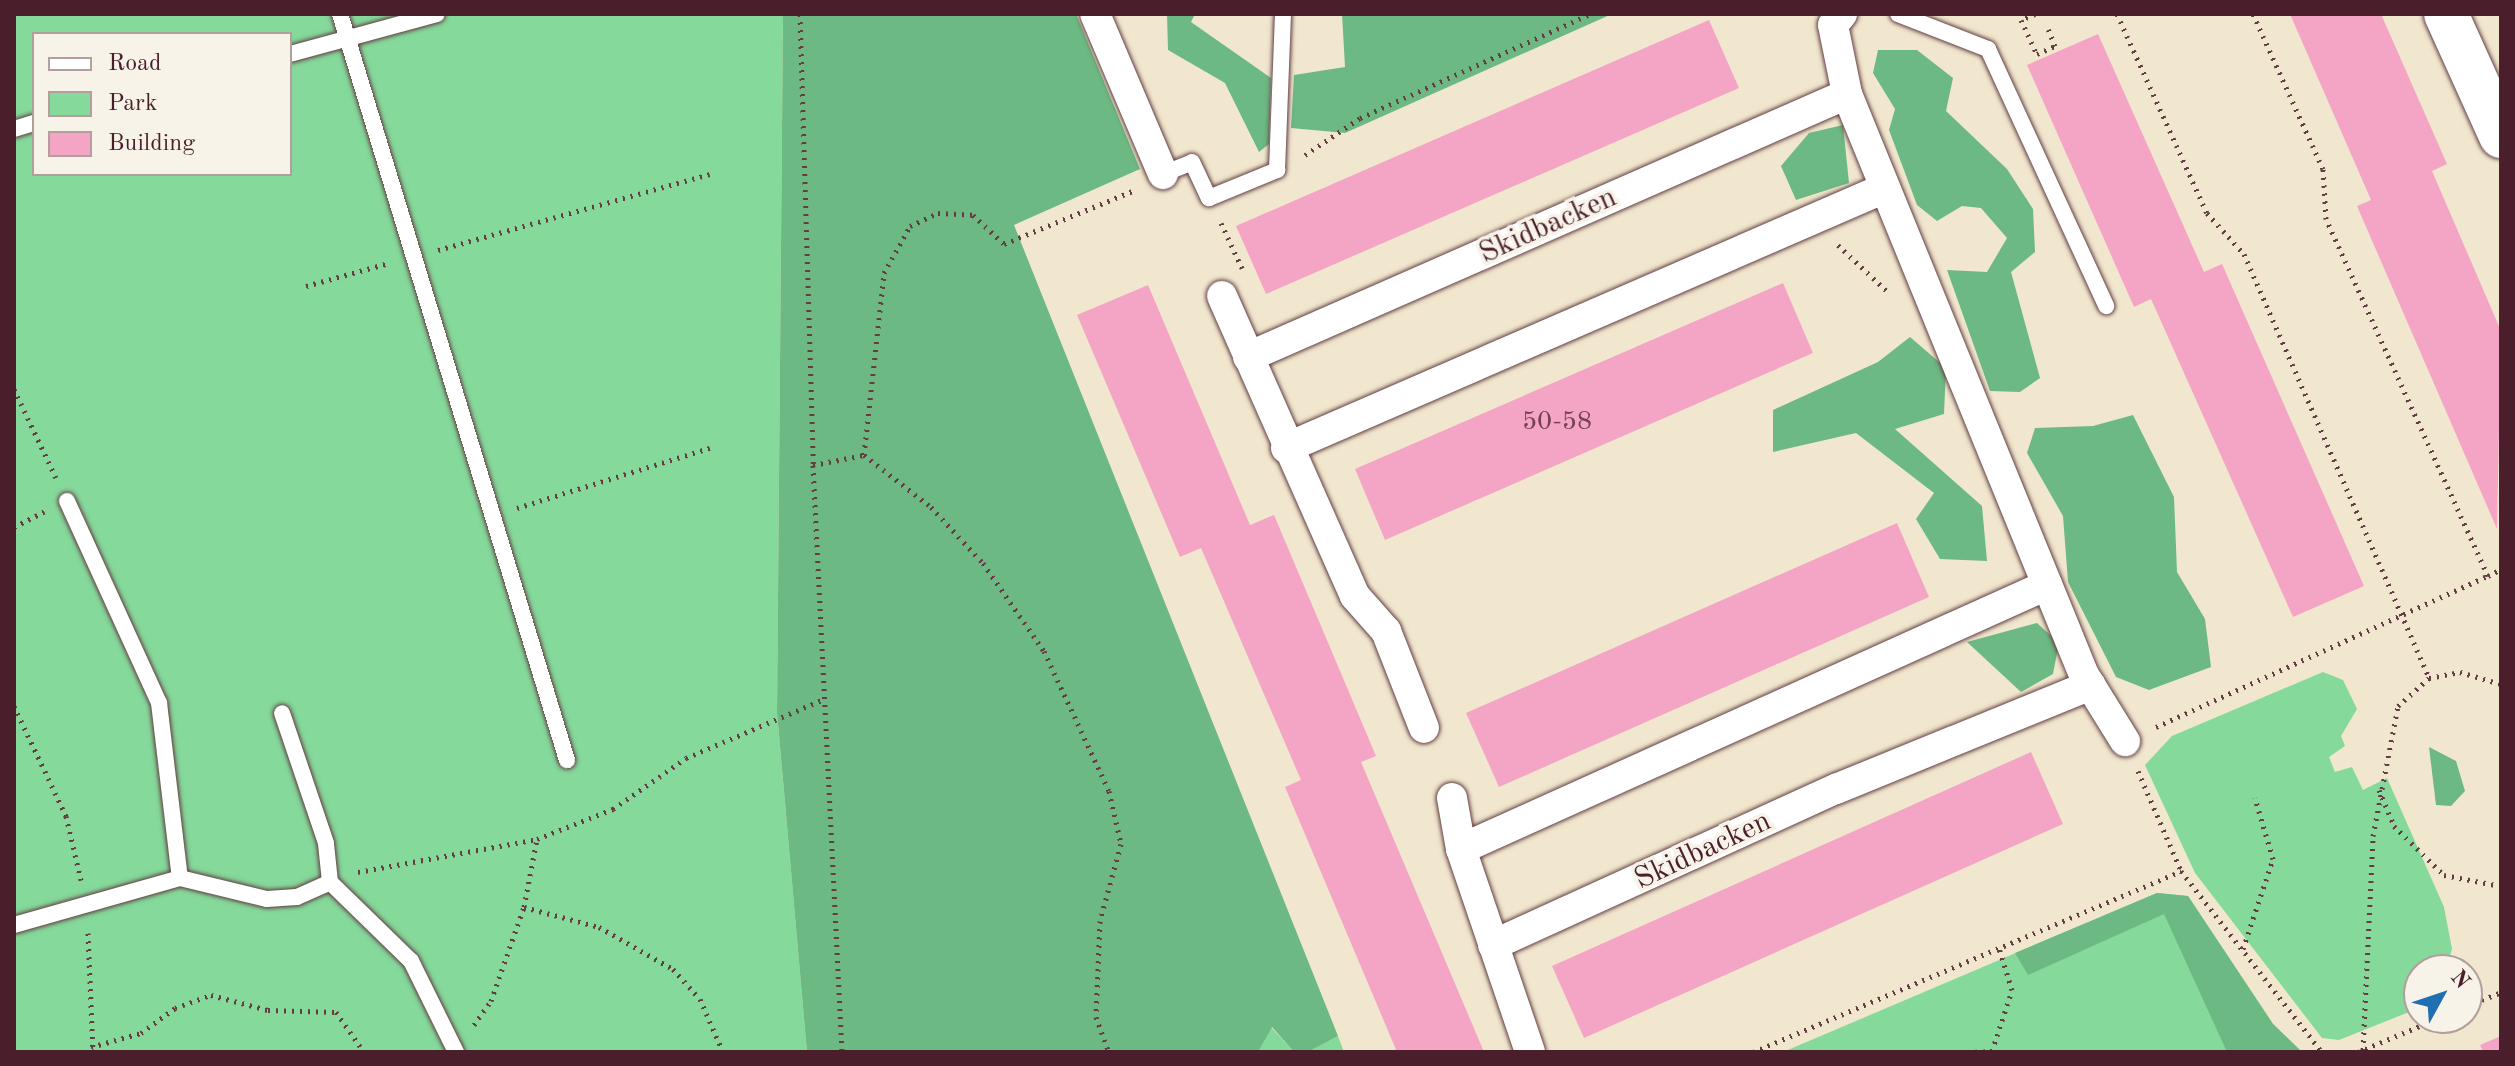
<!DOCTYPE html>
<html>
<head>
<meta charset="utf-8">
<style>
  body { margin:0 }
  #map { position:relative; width:2515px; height:1066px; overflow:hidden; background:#f1e7ce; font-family:"Old Standard TT",serif }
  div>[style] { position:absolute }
  .green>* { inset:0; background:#85d99b }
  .forest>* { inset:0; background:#6cb983 }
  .building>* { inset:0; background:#f4a5c6 }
  .path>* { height:5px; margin-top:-2.5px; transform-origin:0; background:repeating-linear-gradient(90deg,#633d43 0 2px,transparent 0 8px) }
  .roads { filter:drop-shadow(0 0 2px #633d43) drop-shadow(0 0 2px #633d43) }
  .lane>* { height:16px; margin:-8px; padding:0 8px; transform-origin:8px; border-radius:8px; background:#fff }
  .street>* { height:30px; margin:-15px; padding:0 15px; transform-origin:15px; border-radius:15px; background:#fff }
  .secondary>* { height:44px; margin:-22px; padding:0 22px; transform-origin:22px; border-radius:22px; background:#fff }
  span { translate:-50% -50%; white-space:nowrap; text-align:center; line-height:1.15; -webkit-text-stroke:7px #f7f3e8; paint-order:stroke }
  .number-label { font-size:26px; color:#744052 }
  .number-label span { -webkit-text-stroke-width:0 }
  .street-label { font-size:30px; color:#4a1f2b }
  .frame { position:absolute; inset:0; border:16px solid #4a1f2b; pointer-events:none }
  .legend { position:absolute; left:32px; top:32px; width:260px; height:144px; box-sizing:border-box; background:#f7f3e8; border:2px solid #b29e9c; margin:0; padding:10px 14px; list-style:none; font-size:24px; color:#4a1f2b }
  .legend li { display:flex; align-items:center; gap:16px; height:40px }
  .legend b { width:40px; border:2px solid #b29e9c }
  .north { position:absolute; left:2403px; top:954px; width:80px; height:80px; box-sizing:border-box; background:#f7f3e8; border:2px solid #b29e9c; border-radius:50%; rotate:50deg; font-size:22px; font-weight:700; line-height:32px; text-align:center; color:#4a1f2b }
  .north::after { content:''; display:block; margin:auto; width:28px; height:36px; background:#1f6fb2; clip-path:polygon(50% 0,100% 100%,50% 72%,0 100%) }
</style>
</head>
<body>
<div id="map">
  <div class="green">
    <i style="clip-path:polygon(evenodd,14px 14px,783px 14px,777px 712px,807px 1052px,14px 1052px,14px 14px,34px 34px,290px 34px,290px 174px,34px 174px,34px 34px)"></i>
    <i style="clip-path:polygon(2323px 672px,2343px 680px,2357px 709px,2341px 736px,2345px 746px,2329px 757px,2335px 772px,2352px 767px,2363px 790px,2387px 778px,2444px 907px,2452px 949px,2446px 970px,2419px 970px,2419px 1008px,2339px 1040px,2322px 1038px,2195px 873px,2145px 765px,2172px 736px)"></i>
    <i style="clip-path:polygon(2157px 893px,2188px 896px,2273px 1024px,2302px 1052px,1783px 1052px)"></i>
    <i style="clip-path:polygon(1271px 1027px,1294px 1052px,1258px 1052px)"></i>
    <i style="clip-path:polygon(1338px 1036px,1344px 1052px,1308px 1052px)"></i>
  </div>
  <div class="forest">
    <i style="clip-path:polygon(783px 14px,1076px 14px,1140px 169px,1014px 225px,1338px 1036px,1308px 1052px,1294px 1052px,1272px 1027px,1258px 1052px,807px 1052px,777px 712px)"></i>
    <i style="clip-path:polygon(1167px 14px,1195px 14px,1191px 22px,1271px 78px,1269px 144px,1259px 152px,1225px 83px,1168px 50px)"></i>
    <i style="clip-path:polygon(1342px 14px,1612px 14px,1345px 133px,1291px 128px,1294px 75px,1345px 67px)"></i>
    <i style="clip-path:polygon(1878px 50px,1917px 50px,1953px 78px,1946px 111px,2007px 169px,2033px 209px,2035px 252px,2011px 272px,2040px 378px,2020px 392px,1990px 391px,1947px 270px,1987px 272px,2007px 238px,1981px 208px,1962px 206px,1937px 221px,1917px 205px,1889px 130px,1895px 109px,1873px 73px)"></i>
    <i style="clip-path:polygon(1843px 125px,1849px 183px,1796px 200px,1781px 166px,1809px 133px)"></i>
    <i style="clip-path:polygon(1910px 337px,1946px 368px,1944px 414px,1895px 429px,1982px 506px,1987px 561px,1940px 559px,1916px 519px,1934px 493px,1856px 433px,1773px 452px,1773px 410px,1878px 362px)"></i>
    <i style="clip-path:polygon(2133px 415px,2174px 497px,2177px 572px,2205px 619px,2211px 667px,2149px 690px,2116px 677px,2068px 582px,2063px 516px,2027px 453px,2035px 428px,2093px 426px)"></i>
    <i style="clip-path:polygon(2037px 623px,2059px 643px,2053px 674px,2021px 692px,1967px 642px)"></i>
    <i style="clip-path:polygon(2429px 747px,2456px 761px,2465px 791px,2451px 806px,2436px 805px)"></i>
    <i style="clip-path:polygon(2157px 893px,2188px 896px,2273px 1024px,2302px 1052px,2227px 1052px,2164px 914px,2028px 975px,2015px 953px)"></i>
  </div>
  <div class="building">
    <i style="clip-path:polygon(2290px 14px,2381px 14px,2447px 164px,2432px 171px,2501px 331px,2497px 529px,2357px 206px,2371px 200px)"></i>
    <i style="clip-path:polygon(1709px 20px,1739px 88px,1266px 294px,1236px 226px)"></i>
    <i style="clip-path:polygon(2098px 34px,2204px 272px,2222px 264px,2364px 586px,2293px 617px,2151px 299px,2134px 307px,2027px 65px)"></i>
    <i style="clip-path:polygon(1783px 283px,1813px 353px,1385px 540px,1355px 469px)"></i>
    <i style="clip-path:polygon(1148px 285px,1250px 525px,1274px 515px,1376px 756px,1361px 762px,1484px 1052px,1397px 1052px,1285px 787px,1301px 780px,1201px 548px,1180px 557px,1077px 315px)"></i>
    <i style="clip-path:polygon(1897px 523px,1929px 597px,1499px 787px,1466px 713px)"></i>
    <i style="clip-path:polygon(2031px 752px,2063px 824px,1584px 1038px,1552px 966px)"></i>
    <i style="clip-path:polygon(2501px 1036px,2501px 1052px,2483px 1052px,2480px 1045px)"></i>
  </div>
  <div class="path">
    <i style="left:800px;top:14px;width:451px;rotate:88.3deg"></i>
    <i style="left:813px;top:465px;width:588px;rotate:87.17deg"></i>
    <i style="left:2035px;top:14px;width:15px;rotate:157deg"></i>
    <i style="left:2021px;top:20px;width:38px;rotate:65deg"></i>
    <i style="left:2037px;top:54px;width:20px;rotate:-24deg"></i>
    <i style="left:2055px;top:46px;width:18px;rotate:-112deg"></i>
    <i style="left:2117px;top:14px;width:218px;rotate:65.7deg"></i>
    <i style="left:2207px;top:213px;width:55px;rotate:47.9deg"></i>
    <i style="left:2244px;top:254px;width:463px;rotate:66.4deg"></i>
    <i style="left:1305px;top:155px;width:66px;rotate:-33.9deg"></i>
    <i style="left:1360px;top:118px;width:252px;rotate:-24.3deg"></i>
    <i style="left:1221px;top:223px;width:50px;rotate:65deg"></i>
    <i style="left:1838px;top:245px;width:70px;rotate:43.3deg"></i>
    <i style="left:438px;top:250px;width:282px;rotate:-15.6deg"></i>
    <i style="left:306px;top:286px;width:86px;rotate:-15.5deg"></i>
    <i style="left:14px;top:389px;width:98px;rotate:64.7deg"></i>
    <i style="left:864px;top:455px;width:183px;rotate:-83.7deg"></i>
    <i style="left:884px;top:273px;width:54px;rotate:-61deg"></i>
    <i style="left:910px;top:226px;width:31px;rotate:-25deg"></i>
    <i style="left:938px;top:213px;width:35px;rotate:3deg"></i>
    <i style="left:973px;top:215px;width:42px;rotate:43.1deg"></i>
    <i style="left:1004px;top:244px;width:142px;rotate:-22.4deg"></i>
    <i style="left:813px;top:465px;width:52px;rotate:-11.1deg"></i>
    <i style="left:864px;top:455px;width:85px;rotate:37.8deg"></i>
    <i style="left:931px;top:507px;width:76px;rotate:47.1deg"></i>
    <i style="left:983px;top:563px;width:107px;rotate:55.3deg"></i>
    <i style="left:1044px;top:651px;width:154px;rotate:65.1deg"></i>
    <i style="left:1109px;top:791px;width:54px;rotate:77.2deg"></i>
    <i style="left:1121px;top:844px;width:80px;rotate:105.3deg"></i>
    <i style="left:1100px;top:921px;width:96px;rotate:92.4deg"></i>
    <i style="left:1096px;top:1017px;width:37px;rotate:70deg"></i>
    <i style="left:517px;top:508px;width:202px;rotate:-17.3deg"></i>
    <i style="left:14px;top:527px;width:34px;rotate:-27deg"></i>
    <i style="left:2488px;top:576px;width:15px;rotate:-28deg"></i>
    <i style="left:14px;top:706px;width:122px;rotate:64.7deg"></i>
    <i style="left:66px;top:816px;width:66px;rotate:76.8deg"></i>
    <i style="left:2156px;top:727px;width:365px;rotate:-24.5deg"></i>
    <i style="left:2488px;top:576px;width:392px;rotate:-114.4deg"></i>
    <i style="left:2326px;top:219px;width:50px;rotate:-93.4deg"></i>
    <i style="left:2323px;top:169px;width:170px;rotate:-114.3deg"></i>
    <i style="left:2138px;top:771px;width:109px;rotate:66.7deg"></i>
    <i style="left:2181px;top:871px;width:229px;rotate:52.1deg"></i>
    <i style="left:2379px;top:790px;width:39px;rotate:67deg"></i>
    <i style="left:2394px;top:826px;width:70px;rotate:44.4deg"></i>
    <i style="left:2444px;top:875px;width:58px;rotate:10.9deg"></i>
    <i style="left:358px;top:872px;width:182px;rotate:-10.4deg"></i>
    <i style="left:537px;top:839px;width:82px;rotate:-21.5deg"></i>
    <i style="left:613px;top:809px;width:89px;rotate:-34.9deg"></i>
    <i style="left:686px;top:758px;width:150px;rotate:-23.1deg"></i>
    <i style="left:524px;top:907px;width:78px;rotate:14.9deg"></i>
    <i style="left:599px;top:927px;width:85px;rotate:29.6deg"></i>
    <i style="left:673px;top:969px;width:40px;rotate:48deg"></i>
    <i style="left:700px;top:999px;width:58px;rotate:66.5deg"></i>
    <i style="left:88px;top:933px;width:119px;rotate:87.6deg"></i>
    <i style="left:2243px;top:949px;width:95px;rotate:-71.6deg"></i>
    <i style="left:2273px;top:859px;width:64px;rotate:-106.4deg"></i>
    <i style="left:2467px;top:1006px;width:37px;rotate:-22deg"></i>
    <i style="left:474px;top:1025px;width:29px;rotate:-55deg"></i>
    <i style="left:491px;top:1001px;width:100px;rotate:-70.7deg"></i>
    <i style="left:524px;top:907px;width:69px;rotate:-79.2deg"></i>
    <i style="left:91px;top:1047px;width:52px;rotate:-15.6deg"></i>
    <i style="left:141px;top:1033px;width:42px;rotate:-36.3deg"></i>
    <i style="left:175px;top:1008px;width:38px;rotate:-20deg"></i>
    <i style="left:211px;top:995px;width:59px;rotate:14.7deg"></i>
    <i style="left:268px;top:1010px;width:68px;rotate:1.7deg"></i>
    <i style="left:336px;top:1012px;width:49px;rotate:55deg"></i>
    <i style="left:2363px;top:1050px;width:214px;rotate:-87.3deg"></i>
    <i style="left:2373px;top:836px;width:132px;rotate:-79.1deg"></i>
    <i style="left:2398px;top:706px;width:42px;rotate:-42.1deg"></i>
    <i style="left:2429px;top:678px;width:32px;rotate:-11deg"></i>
    <i style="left:2460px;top:672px;width:43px;rotate:16.3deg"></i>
    <i style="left:1753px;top:1052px;width:465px;rotate:-22.9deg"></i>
    <i style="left:1967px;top:1052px;width:25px;rotate:-2deg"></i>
    <i style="left:1992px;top:1051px;width:64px;rotate:-71.8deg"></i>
    <i style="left:2012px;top:990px;width:44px;rotate:-107.2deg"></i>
    <i style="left:2358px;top:1052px;width:88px;rotate:-22.8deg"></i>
  </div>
  <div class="roads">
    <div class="lane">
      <i style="left:340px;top:14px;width:780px;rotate:73.08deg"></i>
      <i style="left:1898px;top:14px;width:97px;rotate:21.3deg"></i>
      <i style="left:1988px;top:49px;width:283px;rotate:65.3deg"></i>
      <i style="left:290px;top:54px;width:152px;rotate:-15.2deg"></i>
      <i style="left:14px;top:129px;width:21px;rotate:-17deg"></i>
      <i style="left:1163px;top:174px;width:31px;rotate:-22deg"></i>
      <i style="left:1192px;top:162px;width:40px;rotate:65deg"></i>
      <i style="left:1209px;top:198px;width:74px;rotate:-22.4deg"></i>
      <i style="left:1277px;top:170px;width:156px;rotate:-87.8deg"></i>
      <i style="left:67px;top:501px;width:222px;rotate:65.5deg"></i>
      <i style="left:159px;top:703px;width:176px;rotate:83.2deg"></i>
      <i style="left:330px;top:882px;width:113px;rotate:44.3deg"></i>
      <i style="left:411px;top:961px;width:102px;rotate:63.7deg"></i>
      <i style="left:14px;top:925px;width:173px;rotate:-15.8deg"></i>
      <i style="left:180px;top:878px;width:89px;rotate:13.6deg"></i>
      <i style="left:267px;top:899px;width:30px;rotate:-4deg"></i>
      <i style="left:297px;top:897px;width:36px;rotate:-24deg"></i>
      <i style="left:330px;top:882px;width:39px;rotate:-96deg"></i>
      <i style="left:326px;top:843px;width:137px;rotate:-108.7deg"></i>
    </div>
    <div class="street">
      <i style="left:1095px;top:14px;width:174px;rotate:67deg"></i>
      <i style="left:1842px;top:14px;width:14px;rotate:129deg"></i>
      <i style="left:1833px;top:25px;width:70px;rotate:78.5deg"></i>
      <i style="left:1847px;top:94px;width:627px;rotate:67.81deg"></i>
      <i style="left:2084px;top:675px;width:78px;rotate:58.2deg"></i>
      <i style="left:1222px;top:296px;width:328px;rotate:66.1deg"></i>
      <i style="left:1355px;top:596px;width:47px;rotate:48.5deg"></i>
      <i style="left:1386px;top:631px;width:104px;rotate:68.6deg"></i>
      <i style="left:1248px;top:357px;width:654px;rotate:-23.7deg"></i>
      <i style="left:1286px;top:448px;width:653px;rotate:-23.46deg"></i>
      <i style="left:1452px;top:798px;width:52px;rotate:80deg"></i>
      <i style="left:1461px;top:849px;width:214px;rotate:71.2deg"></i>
      <i style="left:1461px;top:849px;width:643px;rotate:-24.25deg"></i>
      <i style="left:1493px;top:945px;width:377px;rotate:-24.5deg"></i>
      <i style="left:1836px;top:789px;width:275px;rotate:-22.2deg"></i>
    </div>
    <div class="secondary">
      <i style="left:2446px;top:14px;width:134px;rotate:65.7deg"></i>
    </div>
  </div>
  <div class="number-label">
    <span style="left:1557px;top:423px">50-58</span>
  </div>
  <div class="street-label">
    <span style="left:1548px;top:226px;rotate:-24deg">Skidbacken</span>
    <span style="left:1703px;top:851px;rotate:-25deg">Skidbacken</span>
  </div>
  <div class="frame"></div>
  <ul class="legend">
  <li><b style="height:10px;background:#fff"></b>Road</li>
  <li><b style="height:22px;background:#85d99b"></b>Park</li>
  <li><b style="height:22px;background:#f4a5c6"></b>Building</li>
  </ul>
  <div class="north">N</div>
</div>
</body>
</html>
